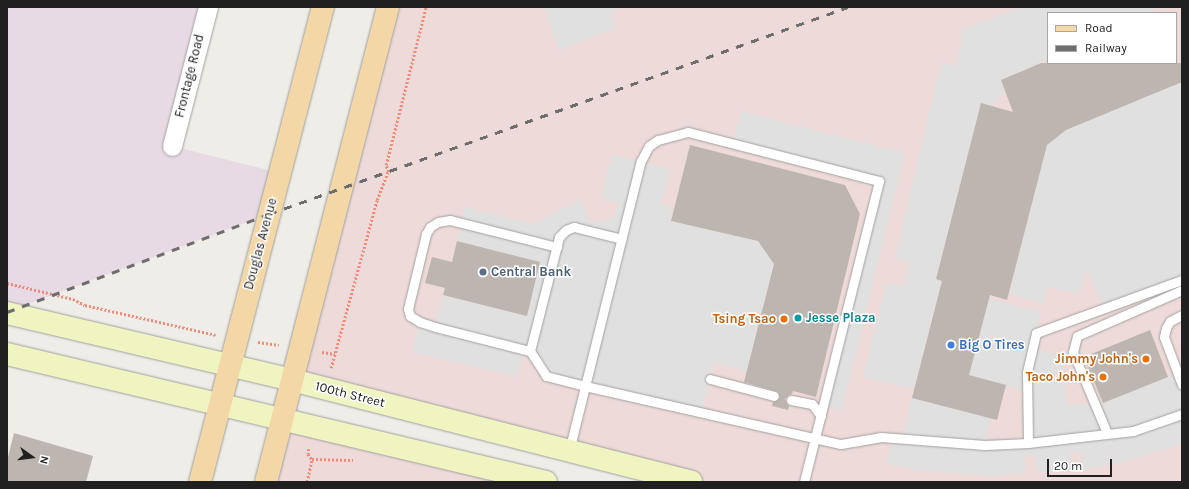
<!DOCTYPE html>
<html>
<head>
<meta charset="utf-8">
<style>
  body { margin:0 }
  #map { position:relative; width:1189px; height:489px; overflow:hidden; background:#efede7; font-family:Karla,sans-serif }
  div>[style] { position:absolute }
  .commercial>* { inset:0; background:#eedad8 }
  .industrial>* { inset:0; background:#e8dae4 }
  .parking>* { inset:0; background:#e0e0e0 }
  .building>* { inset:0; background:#bdb6b0 }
  .path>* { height:2.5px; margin-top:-1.25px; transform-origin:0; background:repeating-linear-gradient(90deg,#ee8b7a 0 2px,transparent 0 4px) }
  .roads { filter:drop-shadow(0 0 1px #a1a1a1) drop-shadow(0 0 1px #a1a1a1) }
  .lane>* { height:9px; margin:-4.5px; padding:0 4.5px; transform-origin:4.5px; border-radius:4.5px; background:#fff }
  .street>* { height:19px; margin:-9.5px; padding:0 9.5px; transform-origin:9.5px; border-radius:9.5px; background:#fff }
  .secondary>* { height:22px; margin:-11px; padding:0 11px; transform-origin:11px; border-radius:11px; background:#eff4c0 }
  .primary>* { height:22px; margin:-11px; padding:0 11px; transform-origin:11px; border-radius:11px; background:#f4d7a7 }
  .rail>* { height:3px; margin-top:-1.5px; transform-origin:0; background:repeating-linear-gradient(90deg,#6e6e6e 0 8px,transparent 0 16px) }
  .dots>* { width:11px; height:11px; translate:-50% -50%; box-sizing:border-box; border:2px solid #fff; border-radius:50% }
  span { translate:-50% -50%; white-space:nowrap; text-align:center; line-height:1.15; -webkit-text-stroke:3px #fff; paint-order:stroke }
  .street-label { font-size:13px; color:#202020 }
  .service-label { font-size:13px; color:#4e5e75; font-weight:700 }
  .left { translate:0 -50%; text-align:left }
  .culture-label { font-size:13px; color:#0d838f; font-weight:700 }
  .food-label { font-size:13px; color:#c56008; font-weight:700 }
  .right { translate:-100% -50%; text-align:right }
  .shop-label { font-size:13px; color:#366cbe; font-weight:700 }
  .frame { position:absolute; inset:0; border:8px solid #202020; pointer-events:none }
  .legend { position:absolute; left:1047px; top:12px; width:130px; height:52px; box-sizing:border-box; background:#fff; border:1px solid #a6a6a6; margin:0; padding:5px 7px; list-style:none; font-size:12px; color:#202020 }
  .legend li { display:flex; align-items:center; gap:8px; height:20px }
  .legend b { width:20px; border:1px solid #a6a6a6 }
  .north { position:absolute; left:12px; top:437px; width:40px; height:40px; -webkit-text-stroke:3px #fff; paint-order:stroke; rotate:104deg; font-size:11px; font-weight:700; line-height:16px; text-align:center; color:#202020 }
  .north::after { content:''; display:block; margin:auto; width:14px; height:18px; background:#202020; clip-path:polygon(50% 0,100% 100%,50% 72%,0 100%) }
  .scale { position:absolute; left:1047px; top:459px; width:65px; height:18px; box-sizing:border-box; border:2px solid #202020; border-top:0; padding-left:5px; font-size:12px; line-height:14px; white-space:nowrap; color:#202020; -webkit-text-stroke:3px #fff; paint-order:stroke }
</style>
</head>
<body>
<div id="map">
  <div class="commercial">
    <i style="clip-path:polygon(evenodd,388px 7px,1182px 7px,1182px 482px,690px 482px,292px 380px,388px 7px,1048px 13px,1176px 13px,1176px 63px,1048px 63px,1048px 13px)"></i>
    <i style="clip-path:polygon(282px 419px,546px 482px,265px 482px)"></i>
  </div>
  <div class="industrial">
    <i style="clip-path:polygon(7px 7px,208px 7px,172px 146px,280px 173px,269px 214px,7px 312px)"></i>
  </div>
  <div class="parking">
    <i style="clip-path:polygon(544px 7px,618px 7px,619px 11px,612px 14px,616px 28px,559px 50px)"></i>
    <i style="clip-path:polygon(1023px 7px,1153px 7px,1155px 13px,1048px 13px,1048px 60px,1001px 80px,1005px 92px,991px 106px,981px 103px,936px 279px,942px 281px,914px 389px,863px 377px,886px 283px,904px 286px,909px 263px,895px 258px,941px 62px,956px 66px,962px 41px,960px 30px)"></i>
    <i style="clip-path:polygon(1182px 82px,1182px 280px,1103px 309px,1087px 269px,1079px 294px,1048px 287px,1043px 304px,1009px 293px,1047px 145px,1066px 130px)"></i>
    <i style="clip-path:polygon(741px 111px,905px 153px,842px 410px,823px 405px,879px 181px,732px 143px)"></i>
    <i style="clip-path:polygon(612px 154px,670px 169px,661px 204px,672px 207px,670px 220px,758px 241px,774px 264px,747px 371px,714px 363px,702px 412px,546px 376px,524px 350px,517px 377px,412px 352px,420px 322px,435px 327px,443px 295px,527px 316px,540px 262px,457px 241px,465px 207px,533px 224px,580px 199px,591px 223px,607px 220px,614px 216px,619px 204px,601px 199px)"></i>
    <i style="clip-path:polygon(988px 298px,1041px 312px,1033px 348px,1066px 357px,1064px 382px,1067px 404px,1103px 403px,1168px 377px,1177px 371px,1182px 385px,1182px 444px,1119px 463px,1083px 470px,1081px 451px,1071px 452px,1072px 471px,1036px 472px,1035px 455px,1024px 457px,1025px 473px,993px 476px,916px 470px,886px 464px,893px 437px,902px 438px,912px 398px,991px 418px,985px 445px,1028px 443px,1026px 392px,969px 375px)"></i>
  </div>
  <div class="building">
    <i style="clip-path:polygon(1041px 63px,1182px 63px,1182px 82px,1066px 130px,1047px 145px,1007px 300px,990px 295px,969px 375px,1006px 385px,997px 420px,912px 398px,942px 281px,936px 279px,981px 103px,1013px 112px,1001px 80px)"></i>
    <i style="clip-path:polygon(690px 145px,845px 185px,860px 214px,816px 397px,793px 391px,792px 394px,789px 395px,785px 399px,786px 402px,789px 406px,788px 410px,772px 406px,773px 402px,780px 398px,778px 392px,744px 382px,774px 264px,758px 241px,671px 221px)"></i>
    <i style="clip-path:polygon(457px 241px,540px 262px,527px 316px,443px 295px,445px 288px,425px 283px,432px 257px,452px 262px)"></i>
    <i style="clip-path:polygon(1150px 330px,1168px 377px,1103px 403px,1084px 357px)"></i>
    <i style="clip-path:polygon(14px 433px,93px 456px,86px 482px,7px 482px,7px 461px)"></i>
  </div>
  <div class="path">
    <i style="left:7px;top:283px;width:68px;rotate:13.6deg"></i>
    <i style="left:73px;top:299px;width:13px;rotate:27deg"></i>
    <i style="left:85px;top:305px;width:134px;rotate:12.9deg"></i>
    <i style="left:258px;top:342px;width:21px;rotate:8deg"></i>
    <i style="left:322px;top:352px;width:13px;rotate:9deg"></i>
    <i style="left:331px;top:368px;width:174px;rotate:-74.7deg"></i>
    <i style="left:377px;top:200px;width:30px;rotate:-69deg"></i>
    <i style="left:388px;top:172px;width:7px;rotate:-106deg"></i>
    <i style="left:386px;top:165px;width:163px;rotate:-75.8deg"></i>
    <i style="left:309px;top:449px;width:5px;rotate:101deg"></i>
    <i style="left:308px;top:454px;width:6px;rotate:51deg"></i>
    <i style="left:312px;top:459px;width:41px;rotate:1.4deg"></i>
    <i style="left:307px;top:482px;width:24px;rotate:-78deg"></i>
  </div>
  <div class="roads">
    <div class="lane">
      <i style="left:557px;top:247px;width:110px;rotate:-165.8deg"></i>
      <i style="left:450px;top:220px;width:12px;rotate:171deg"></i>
      <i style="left:438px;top:222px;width:9px;rotate:148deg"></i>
      <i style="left:430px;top:227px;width:8px;rotate:120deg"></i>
      <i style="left:426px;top:234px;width:77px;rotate:103.5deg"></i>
      <i style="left:408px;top:309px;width:7px;rotate:74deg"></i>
      <i style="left:410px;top:316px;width:12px;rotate:31deg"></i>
      <i style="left:420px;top:322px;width:16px;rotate:18deg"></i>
      <i style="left:435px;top:327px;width:98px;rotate:14.2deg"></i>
      <i style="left:530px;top:351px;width:30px;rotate:57deg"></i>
      <i style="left:546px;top:376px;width:40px;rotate:14.4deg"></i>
      <i style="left:585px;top:386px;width:262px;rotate:12.8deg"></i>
      <i style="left:841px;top:444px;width:41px;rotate:-9.9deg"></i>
      <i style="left:881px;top:437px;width:104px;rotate:4.4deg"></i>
      <i style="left:985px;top:445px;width:43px;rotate:-2.7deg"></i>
      <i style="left:1028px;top:443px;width:106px;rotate:-6.5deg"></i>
      <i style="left:1133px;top:431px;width:52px;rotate:-19.1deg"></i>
      <i style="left:1182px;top:315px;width:13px;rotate:153deg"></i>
      <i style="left:1170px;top:321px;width:8px;rotate:120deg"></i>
      <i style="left:1166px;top:328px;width:9px;rotate:103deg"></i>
      <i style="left:1164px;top:337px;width:51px;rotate:69.4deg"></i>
      <i style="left:530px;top:351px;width:118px;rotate:-75.7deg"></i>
      <i style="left:559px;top:237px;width:10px;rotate:-45deg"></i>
      <i style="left:566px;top:230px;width:9px;rotate:-21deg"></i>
      <i style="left:574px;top:227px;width:49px;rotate:14deg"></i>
      <i style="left:710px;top:379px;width:66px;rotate:14.9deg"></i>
      <i style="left:791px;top:400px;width:21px;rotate:11deg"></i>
      <i style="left:812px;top:404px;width:15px;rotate:53deg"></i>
      <i style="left:1107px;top:433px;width:88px;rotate:-112.8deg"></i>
      <i style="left:1073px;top:352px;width:16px;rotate:-76deg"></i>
      <i style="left:1077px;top:336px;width:115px;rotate:-23.7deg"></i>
      <i style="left:1028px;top:443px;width:71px;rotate:-90.8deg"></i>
      <i style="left:1027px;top:372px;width:40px;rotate:-77deg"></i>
      <i style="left:1036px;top:333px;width:155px;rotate:-20deg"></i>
      <i style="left:569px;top:451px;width:299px;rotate:-76.1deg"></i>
      <i style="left:641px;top:161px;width:17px;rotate:-62deg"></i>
      <i style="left:649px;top:146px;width:11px;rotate:-34deg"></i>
      <i style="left:658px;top:140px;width:31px;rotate:-15deg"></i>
      <i style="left:688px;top:132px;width:197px;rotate:14.4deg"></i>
      <i style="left:879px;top:181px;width:310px;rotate:104deg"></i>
    </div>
    <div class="street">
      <i style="left:172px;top:146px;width:144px;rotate:-75.5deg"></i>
    </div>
    <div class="secondary">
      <i style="left:7px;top:313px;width:293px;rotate:13.2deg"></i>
      <i style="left:292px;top:380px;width:412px;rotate:14.3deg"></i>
      <i style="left:7px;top:354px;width:554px;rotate:13.36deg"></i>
    </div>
    <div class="primary">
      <i style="left:200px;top:482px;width:491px;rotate:-75.5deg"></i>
      <i style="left:266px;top:482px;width:490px;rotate:-75.6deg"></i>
    </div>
  </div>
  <div class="rail">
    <i style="left:7px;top:312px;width:280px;rotate:-20.5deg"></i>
    <i style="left:269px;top:214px;width:615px;rotate:-19.67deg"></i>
  </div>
  <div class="dots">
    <i style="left:483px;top:272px;background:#5c6f8a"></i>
    <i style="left:798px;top:318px;background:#0f9aa8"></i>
    <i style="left:784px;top:319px;background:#e8710a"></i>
    <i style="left:951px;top:345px;background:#3f7fe0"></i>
    <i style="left:1146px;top:359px;background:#e8710a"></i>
    <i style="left:1103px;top:377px;background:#e8710a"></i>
  </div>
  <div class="street-label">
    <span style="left:190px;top:76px;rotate:-76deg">Frontage Road</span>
    <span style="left:261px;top:244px;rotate:-75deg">Douglas Avenue</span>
    <span style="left:350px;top:395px;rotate:14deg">100th Street</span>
  </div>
  <div class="service-label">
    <span class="left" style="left:491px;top:272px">Central Bank</span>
  </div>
  <div class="culture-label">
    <span class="left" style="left:806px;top:318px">Jesse Plaza</span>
  </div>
  <div class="food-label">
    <span class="right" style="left:776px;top:319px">Tsing Tsao</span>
    <span class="right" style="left:1138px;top:359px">Jimmy John's</span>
    <span class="right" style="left:1095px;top:377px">Taco John's</span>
  </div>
  <div class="shop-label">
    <span class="left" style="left:959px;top:345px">Big O Tires</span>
  </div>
  <div class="frame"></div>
  <ul class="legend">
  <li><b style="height:5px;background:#f4d7a7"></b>Road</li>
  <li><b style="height:5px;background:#6e6e6e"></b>Railway</li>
  </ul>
  <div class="north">N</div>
  <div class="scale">20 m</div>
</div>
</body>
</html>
